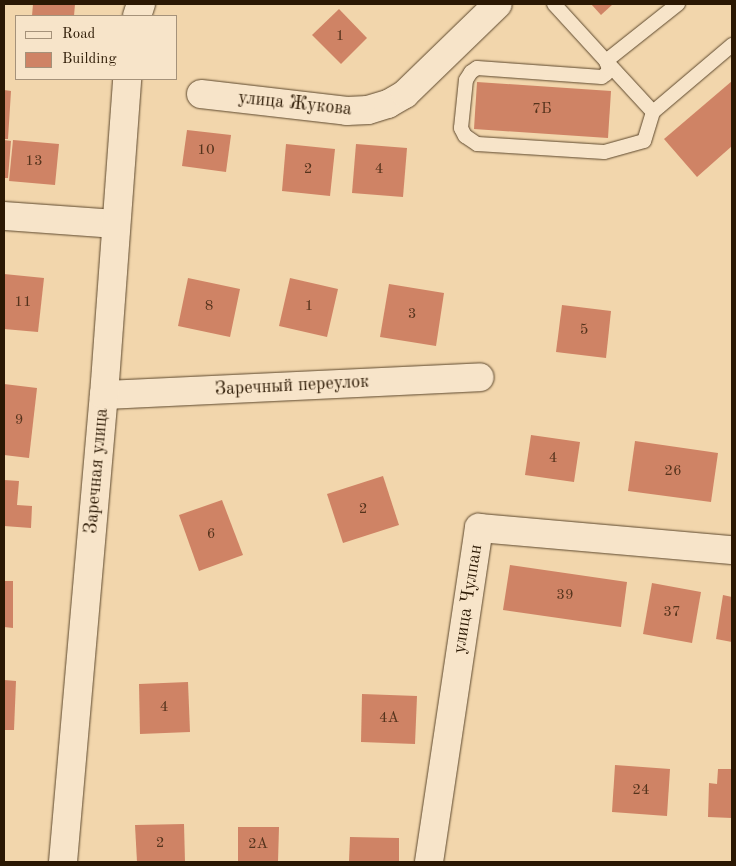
<!DOCTYPE html>
<html>
<head>
<meta charset="utf-8">
<style>
  body { margin:0 }
  #map { position:relative; width:736px; height:866px; overflow:hidden; background:#f2d6ac; font-family:"Old Standard TT",serif }
  div>[style] { position:absolute }
  .building>* { inset:0; background:#cf8365 }
  .roads { filter:drop-shadow(0 0 1px #5d482d) drop-shadow(0 0 1px #5d482d) }
  .lane>* { height:14px; margin:-7px; padding:0 7px; transform-origin:7px; border-radius:7px; background:#f7e4c9 }
  .street>* { height:28px; margin:-14px; padding:0 14px; transform-origin:14px; border-radius:14px; background:#f7e4c9 }
  span { translate:-50% -50%; white-space:nowrap; text-align:center; line-height:1.15; -webkit-text-stroke:4.5px #f7e4c9; paint-order:stroke }
  .number-label { font-size:15px; color:#54331c }
  .number-label span { -webkit-text-stroke-width:0 }
  .street-label { font-size:18px; color:#2b1803 }
  .frame { position:absolute; inset:0; border:5px solid #2b1803; pointer-events:none }
  .legend { position:absolute; left:15px; top:15px; width:162px; height:65px; box-sizing:border-box; background:#f7e4c9; border:1px solid #a5927a; margin:0; padding:6px 9px; list-style:none; font-size:15px; color:#2b1803 }
  .legend li { display:flex; align-items:center; gap:10px; height:25px }
  .legend b { width:25px; border:1px solid #a5927a }
</style>
</head>
<body>
<div id="map">
  <div class="building">
    <i style="clip-path:polygon(33px 4px,75px 4px,74px 16px,32px 16px)"></i>
    <i style="clip-path:polygon(591px 4px,613px 4px,601px 15px)"></i>
    <i style="clip-path:polygon(339px 9px,367px 38px,341px 64px,312px 35px)"></i>
    <i style="clip-path:polygon(732px 81px,732px 146px,697px 177px,664px 139px)"></i>
    <i style="clip-path:polygon(477px 82px,611px 91px,608px 138px,474px 129px)"></i>
    <i style="clip-path:polygon(4px 90px,11px 91px,8px 139px,4px 139px)"></i>
    <i style="clip-path:polygon(187px 130px,231px 135px,226px 172px,182px 166px)"></i>
    <i style="clip-path:polygon(4px 140px,11px 141px,8px 178px,4px 178px)"></i>
    <i style="clip-path:polygon(13px 140px,59px 144px,55px 185px,9px 181px)"></i>
    <i style="clip-path:polygon(286px 144px,335px 149px,330px 196px,282px 191px)"></i>
    <i style="clip-path:polygon(356px 144px,407px 148px,403px 197px,352px 193px)"></i>
    <i style="clip-path:polygon(4px 274px,44px 278px,38px 332px,4px 329px)"></i>
    <i style="clip-path:polygon(188px 278px,240px 289px,230px 337px,178px 326px)"></i>
    <i style="clip-path:polygon(290px 278px,338px 289px,327px 337px,279px 326px)"></i>
    <i style="clip-path:polygon(389px 284px,444px 293px,436px 346px,380px 337px)"></i>
    <i style="clip-path:polygon(562px 305px,611px 311px,606px 358px,556px 352px)"></i>
    <i style="clip-path:polygon(4px 384px,37px 388px,29px 458px,4px 455px)"></i>
    <i style="clip-path:polygon(531px 435px,580px 442px,574px 482px,525px 475px)"></i>
    <i style="clip-path:polygon(635px 441px,718px 453px,711px 502px,628px 491px)"></i>
    <i style="clip-path:polygon(383px 476px,399px 525px,343px 543px,327px 494px)"></i>
    <i style="clip-path:polygon(4px 480px,19px 481px,17px 505px,32px 506px,31px 528px,4px 526px)"></i>
    <i style="clip-path:polygon(222px 500px,243px 555px,199px 571px,179px 515px)"></i>
    <i style="clip-path:polygon(510px 565px,627px 582px,621px 627px,503px 610px)"></i>
    <i style="clip-path:polygon(4px 581px,13px 581px,13px 628px,4px 627px)"></i>
    <i style="clip-path:polygon(652px 583px,701px 592px,692px 643px,643px 634px)"></i>
    <i style="clip-path:polygon(723px 595px,732px 597px,732px 642px,716px 639px)"></i>
    <i style="clip-path:polygon(4px 680px,16px 681px,14px 730px,4px 730px)"></i>
    <i style="clip-path:polygon(188px 682px,190px 732px,140px 734px,139px 684px)"></i>
    <i style="clip-path:polygon(362px 694px,417px 696px,415px 744px,361px 742px)"></i>
    <i style="clip-path:polygon(615px 765px,670px 769px,667px 816px,612px 812px)"></i>
    <i style="clip-path:polygon(718px 769px,732px 769px,732px 818px,708px 817px,709px 783px,717px 784px)"></i>
    <i style="clip-path:polygon(184px 824px,185px 862px,137px 862px,135px 825px)"></i>
    <i style="clip-path:polygon(238px 827px,279px 827px,278px 862px,238px 862px)"></i>
    <i style="clip-path:polygon(350px 837px,399px 838px,399px 862px,349px 862px)"></i>
  </div>
  <div class="roads">
    <div class="lane">
      <i style="left:554px;top:4px;width:77px;rotate:47.6deg"></i>
      <i style="left:606px;top:61px;width:69px;rotate:47.3deg"></i>
      <i style="left:653px;top:112px;width:30px;rotate:107deg"></i>
      <i style="left:644px;top:141px;width:41px;rotate:164.6deg"></i>
      <i style="left:604px;top:152px;width:127px;rotate:-176.4deg"></i>
      <i style="left:477px;top:144px;width:14px;rotate:-146deg"></i>
      <i style="left:465px;top:136px;width:9px;rotate:-117deg"></i>
      <i style="left:461px;top:128px;width:48px;rotate:-84.1deg"></i>
      <i style="left:466px;top:80px;width:9px;rotate:-58deg"></i>
      <i style="left:471px;top:72px;width:7px;rotate:-34deg"></i>
      <i style="left:477px;top:68px;width:125px;rotate:4.1deg"></i>
      <i style="left:602px;top:77px;width:5px;rotate:-37deg"></i>
      <i style="left:606px;top:74px;width:6px;rotate:-59deg"></i>
      <i style="left:609px;top:69px;width:9px;rotate:-111deg"></i>
      <i style="left:606px;top:61px;width:92px;rotate:-38.4deg"></i>
      <i style="left:653px;top:112px;width:104px;rotate:-40.3deg"></i>
    </div>
    <div class="street">
      <i style="left:137px;top:16px;width:13px;rotate:-72deg"></i>
      <i style="left:201px;top:94px;width:147px;rotate:6.6deg"></i>
      <i style="left:347px;top:111px;width:21px;rotate:-3deg"></i>
      <i style="left:368px;top:110px;width:21px;rotate:-17deg"></i>
      <i style="left:388px;top:104px;width:20px;rotate:-30deg"></i>
      <i style="left:405px;top:94px;width:129px;rotate:-44.1deg"></i>
      <i style="left:4px;top:216px;width:112px;rotate:4.1deg"></i>
      <i style="left:104px;top:395px;width:376px;rotate:-2.7deg"></i>
      <i style="left:63px;top:862px;width:469px;rotate:-85deg"></i>
      <i style="left:104px;top:395px;width:317px;rotate:-85.8deg"></i>
      <i style="left:429px;top:862px;width:338px;rotate:-81.5deg"></i>
      <i style="left:479px;top:528px;width:254px;rotate:5deg"></i>
    </div>
  </div>
  <div class="number-label">
    <span style="left:340px;top:37px">1</span>
    <span style="left:542px;top:110px">7Б</span>
    <span style="left:206px;top:151px">10</span>
    <span style="left:34px;top:162px">13</span>
    <span style="left:308px;top:170px">2</span>
    <span style="left:379px;top:170px">4</span>
    <span style="left:23px;top:303px">11</span>
    <span style="left:209px;top:307px">8</span>
    <span style="left:309px;top:307px">1</span>
    <span style="left:412px;top:315px">3</span>
    <span style="left:584px;top:331px">5</span>
    <span style="left:19px;top:421px">9</span>
    <span style="left:553px;top:459px">4</span>
    <span style="left:673px;top:472px">26</span>
    <span style="left:363px;top:510px">2</span>
    <span style="left:211px;top:535px">6</span>
    <span style="left:565px;top:596px">39</span>
    <span style="left:672px;top:613px">37</span>
    <span style="left:164px;top:708px">4</span>
    <span style="left:389px;top:719px">4А</span>
    <span style="left:641px;top:791px">24</span>
    <span style="left:160px;top:844px">2</span>
    <span style="left:258px;top:845px">2А</span>
  </div>
  <div class="street-label">
    <span style="left:295px;top:104px;rotate:6deg">улица Жукова</span>
    <span style="left:292px;top:386px;rotate:-3deg">Заречный переулок</span>
    <span style="left:97px;top:471px;rotate:-85deg">Заречная улица</span>
    <span style="left:468px;top:599px;rotate:-81deg">улица Чулпан</span>
  </div>
  <div class="frame"></div>
  <ul class="legend">
  <li><b style="height:6px;background:#f7e4c9"></b>Road</li>
  <li><b style="height:14px;background:#cf8365"></b>Building</li>
  </ul>
</div>
</body>
</html>
